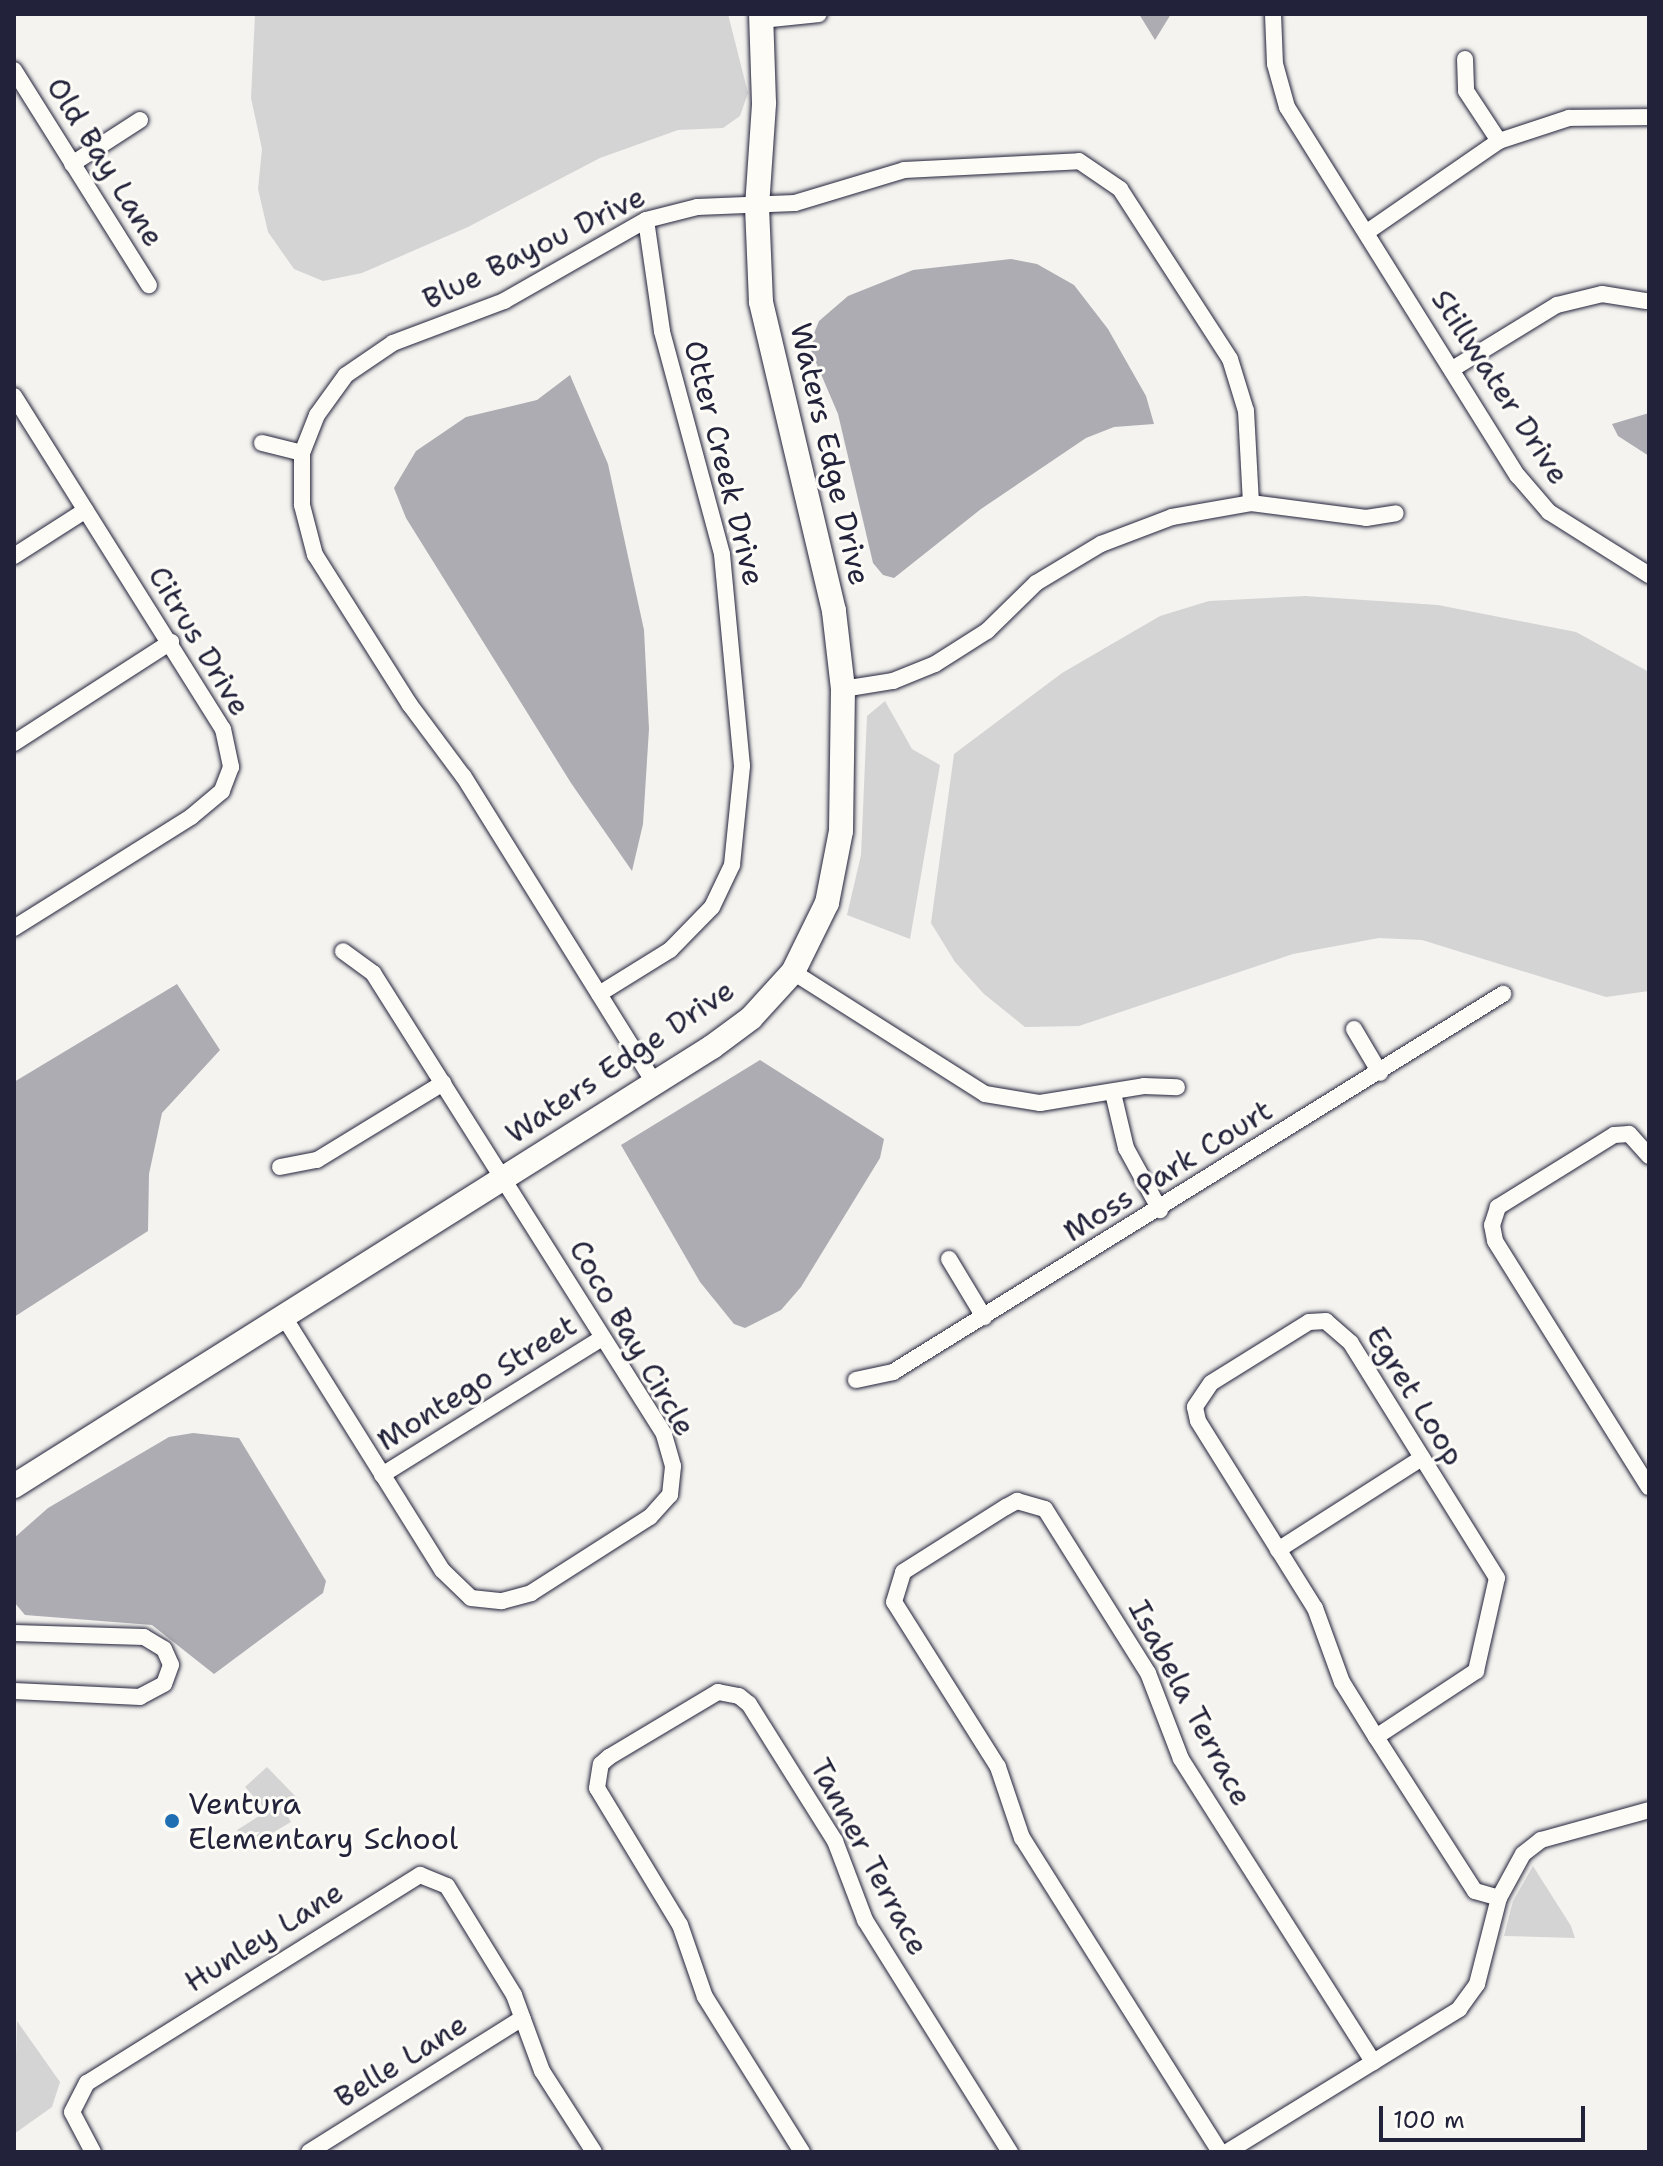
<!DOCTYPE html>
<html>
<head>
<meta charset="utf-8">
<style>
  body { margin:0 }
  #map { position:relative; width:1663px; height:2166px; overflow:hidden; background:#f4f3ef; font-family:"Shantell Sans",sans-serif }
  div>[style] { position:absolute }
  .green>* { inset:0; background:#d5d4d5 }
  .water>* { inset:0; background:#acacb2 }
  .roads { filter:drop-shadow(0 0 2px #22223b) drop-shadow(0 0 2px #22223b) }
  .street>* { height:16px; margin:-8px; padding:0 8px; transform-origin:8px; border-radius:8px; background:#fdfcf7 }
  .secondary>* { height:24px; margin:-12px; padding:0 12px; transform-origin:12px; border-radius:12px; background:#fdfcf7 }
  .dots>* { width:22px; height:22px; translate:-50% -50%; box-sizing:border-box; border:4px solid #fdfcf7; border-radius:50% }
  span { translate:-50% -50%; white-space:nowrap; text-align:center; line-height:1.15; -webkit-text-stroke:6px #fdfcf7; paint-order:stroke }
  .street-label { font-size:30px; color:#22223b }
  .poi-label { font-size:30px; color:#22223b }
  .left { translate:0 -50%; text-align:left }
  .frame { position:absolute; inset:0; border:16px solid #22223b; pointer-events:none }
  .scale { position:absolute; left:1379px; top:2106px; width:206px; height:36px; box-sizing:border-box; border:4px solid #22223b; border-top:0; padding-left:10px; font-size:24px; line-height:28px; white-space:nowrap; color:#22223b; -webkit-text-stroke:6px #fdfcf7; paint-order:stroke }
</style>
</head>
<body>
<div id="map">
  <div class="green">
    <i style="clip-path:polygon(255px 14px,728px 14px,748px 93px,740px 116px,723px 128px,678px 130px,600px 158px,468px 227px,362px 273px,323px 281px,294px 269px,268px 232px,258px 189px,262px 149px,251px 98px)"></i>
    <i style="clip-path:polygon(1305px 596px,1438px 605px,1576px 632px,1649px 672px,1649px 991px,1606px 997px,1422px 940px,1379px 938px,1293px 954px,1079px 1026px,1025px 1027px,984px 994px,955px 962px,931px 923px,954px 754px,1062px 673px,1160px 616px,1209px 601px)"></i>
    <i style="clip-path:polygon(885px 701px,912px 749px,940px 765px,910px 939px,847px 915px,861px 855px,867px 716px)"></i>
    <i style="clip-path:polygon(267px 1767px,298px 1799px,283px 1808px,291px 1822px,247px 1848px,237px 1830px,267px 1811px,245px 1787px)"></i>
    <i style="clip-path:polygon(1533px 1866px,1571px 1926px,1575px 1938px,1504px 1936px,1513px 1901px)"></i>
    <i style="clip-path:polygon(17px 2021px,60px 2082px,52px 2107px,14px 2134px)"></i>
  </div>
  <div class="water">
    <i style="clip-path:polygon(1139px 14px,1171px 14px,1155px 40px)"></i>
    <i style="clip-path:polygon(1011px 259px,1037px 264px,1074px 285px,1108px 329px,1146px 396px,1154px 424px,1114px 427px,1086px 438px,981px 509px,894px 578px,883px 575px,873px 563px,838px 414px,809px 346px,819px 321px,848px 296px,913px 270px)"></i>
    <i style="clip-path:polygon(570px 375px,608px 464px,644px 630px,649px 729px,643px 824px,632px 871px,571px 783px,406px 518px,394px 488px,416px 451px,466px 417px,537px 400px)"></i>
    <i style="clip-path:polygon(1649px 413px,1649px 456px,1618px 436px,1612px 424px)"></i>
    <i style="clip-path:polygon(177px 984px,220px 1050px,162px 1113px,149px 1174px,148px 1231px,14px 1317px,14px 1082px)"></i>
    <i style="clip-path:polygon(760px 1060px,884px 1139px,880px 1158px,801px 1287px,781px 1310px,745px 1328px,734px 1324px,700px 1282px,621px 1145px)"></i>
    <i style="clip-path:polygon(193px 1433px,239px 1438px,326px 1581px,323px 1593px,214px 1674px,152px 1625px,25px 1615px,14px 1602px,14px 1538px,48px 1508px,169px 1437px)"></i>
  </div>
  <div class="roads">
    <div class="street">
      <i style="left:1273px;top:14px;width:50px;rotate:87.7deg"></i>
      <i style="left:1275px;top:64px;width:45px;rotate:74.4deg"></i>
      <i style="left:1287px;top:107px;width:435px;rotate:58deg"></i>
      <i style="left:1518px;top:476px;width:48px;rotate:49.3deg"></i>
      <i style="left:1549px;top:512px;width:118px;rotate:32.2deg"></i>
      <i style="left:762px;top:20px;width:57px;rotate:-6deg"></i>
      <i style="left:1465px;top:59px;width:32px;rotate:88deg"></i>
      <i style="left:1466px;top:91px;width:60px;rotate:56.6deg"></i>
      <i style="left:14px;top:70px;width:254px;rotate:57.9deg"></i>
      <i style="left:72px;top:164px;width:81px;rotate:-32.9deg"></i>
      <i style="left:1367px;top:232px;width:160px;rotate:-34.6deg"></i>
      <i style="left:1499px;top:141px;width:74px;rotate:-18.2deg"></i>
      <i style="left:1569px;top:118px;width:80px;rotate:-0.7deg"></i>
      <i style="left:1454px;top:368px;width:121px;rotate:-31.5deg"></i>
      <i style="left:1557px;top:305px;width:46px;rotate:-13.7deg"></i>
      <i style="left:1602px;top:294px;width:45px;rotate:9deg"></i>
      <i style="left:14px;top:396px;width:393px;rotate:57.9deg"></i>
      <i style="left:223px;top:729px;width:39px;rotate:78deg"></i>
      <i style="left:231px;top:767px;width:26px;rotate:111deg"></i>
      <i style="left:222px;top:791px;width:40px;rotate:140deg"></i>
      <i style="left:191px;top:817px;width:209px;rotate:147.9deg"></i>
      <i style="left:262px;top:443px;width:41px;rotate:14deg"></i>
      <i style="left:14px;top:556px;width:85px;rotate:-32.6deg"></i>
      <i style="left:843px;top:689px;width:51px;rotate:-9.1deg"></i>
      <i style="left:893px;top:681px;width:45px;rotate:-22deg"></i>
      <i style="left:935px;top:664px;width:62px;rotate:-32.4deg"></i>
      <i style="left:987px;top:631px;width:69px;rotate:-44.4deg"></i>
      <i style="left:1036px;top:583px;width:76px;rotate:-31deg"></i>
      <i style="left:1101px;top:544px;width:76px;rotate:-20.8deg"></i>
      <i style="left:1172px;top:517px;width:80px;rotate:-10deg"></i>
      <i style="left:1251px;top:503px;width:116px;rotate:7.4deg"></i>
      <i style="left:1366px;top:518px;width:30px;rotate:-9deg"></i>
      <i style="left:14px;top:743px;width:187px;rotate:-32.8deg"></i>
      <i style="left:793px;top:972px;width:227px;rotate:32.4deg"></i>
      <i style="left:985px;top:1094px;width:56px;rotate:9.3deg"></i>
      <i style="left:1040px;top:1103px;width:105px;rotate:-9.3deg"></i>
      <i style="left:1144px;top:1086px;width:33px;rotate:2deg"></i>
      <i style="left:599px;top:994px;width:84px;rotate:-31.8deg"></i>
      <i style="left:670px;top:950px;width:60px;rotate:-45.7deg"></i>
      <i style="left:712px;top:907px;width:47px;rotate:-64.5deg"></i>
      <i style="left:732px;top:865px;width:100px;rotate:-84.2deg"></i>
      <i style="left:742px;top:766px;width:213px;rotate:-95.4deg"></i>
      <i style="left:722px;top:554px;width:231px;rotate:-105.1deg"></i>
      <i style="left:662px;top:331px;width:112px;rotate:-98.2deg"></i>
      <i style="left:1354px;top:1029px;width:51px;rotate:59.4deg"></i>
      <i style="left:655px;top:1084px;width:363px;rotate:-121.9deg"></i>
      <i style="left:463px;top:776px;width:89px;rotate:-126.7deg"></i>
      <i style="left:410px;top:705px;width:178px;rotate:-122.3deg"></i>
      <i style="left:315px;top:555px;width:52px;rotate:-104.6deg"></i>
      <i style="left:302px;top:505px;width:52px;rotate:-90deg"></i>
      <i style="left:302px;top:453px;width:41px;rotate:-68.5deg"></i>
      <i style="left:317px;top:415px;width:49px;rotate:-54.1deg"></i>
      <i style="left:346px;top:375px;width:57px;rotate:-34.2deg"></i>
      <i style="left:393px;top:343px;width:119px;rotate:-20.7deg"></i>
      <i style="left:504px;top:301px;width:163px;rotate:-29.7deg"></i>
      <i style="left:646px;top:220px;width:53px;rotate:-14.3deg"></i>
      <i style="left:697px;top:207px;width:98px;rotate:-2.3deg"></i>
      <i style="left:795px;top:203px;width:114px;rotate:-16.8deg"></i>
      <i style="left:904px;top:170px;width:175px;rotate:-2.9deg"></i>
      <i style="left:1079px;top:161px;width:50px;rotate:34.3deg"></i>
      <i style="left:1120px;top:189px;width:202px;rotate:57.1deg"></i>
      <i style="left:1230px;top:359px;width:54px;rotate:72.9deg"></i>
      <i style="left:1246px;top:411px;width:92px;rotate:86.9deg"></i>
      <i style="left:1113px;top:1093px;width:57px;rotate:76.7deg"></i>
      <i style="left:1126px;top:1148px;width:71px;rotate:61.3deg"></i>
      <i style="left:1649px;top:1156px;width:30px;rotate:-132deg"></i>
      <i style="left:1629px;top:1134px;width:15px;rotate:176deg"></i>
      <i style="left:1614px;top:1135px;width:137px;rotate:148.2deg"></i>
      <i style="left:1498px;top:1207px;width:19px;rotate:108deg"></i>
      <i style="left:1492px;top:1225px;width:16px;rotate:79deg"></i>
      <i style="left:1495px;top:1241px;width:290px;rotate:58deg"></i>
      <i style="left:280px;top:1167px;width:38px;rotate:-11deg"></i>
      <i style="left:317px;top:1160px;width:148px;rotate:-31.4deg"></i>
      <i style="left:949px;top:1259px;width:68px;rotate:58.9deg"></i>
      <i style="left:284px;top:1317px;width:298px;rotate:58deg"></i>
      <i style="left:442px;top:1570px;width:40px;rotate:44deg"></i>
      <i style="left:471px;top:1598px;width:31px;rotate:6deg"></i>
      <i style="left:502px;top:1601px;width:30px;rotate:-15deg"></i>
      <i style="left:531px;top:1593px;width:141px;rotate:-32.6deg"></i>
      <i style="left:650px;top:1517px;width:30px;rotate:-48deg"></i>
      <i style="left:670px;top:1495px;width:29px;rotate:-84deg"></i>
      <i style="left:673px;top:1466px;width:33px;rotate:-106deg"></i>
      <i style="left:664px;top:1434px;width:545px;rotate:-122.26deg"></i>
      <i style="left:373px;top:973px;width:37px;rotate:-144deg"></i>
      <i style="left:856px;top:1380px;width:38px;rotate:-12deg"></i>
      <i style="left:893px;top:1372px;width:718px;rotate:-31.79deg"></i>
      <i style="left:382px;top:1475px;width:259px;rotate:-31.9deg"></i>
      <i style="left:1278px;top:1550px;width:171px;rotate:-32.6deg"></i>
      <i style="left:14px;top:1633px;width:130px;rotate:1.8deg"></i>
      <i style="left:144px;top:1637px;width:23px;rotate:31deg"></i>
      <i style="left:164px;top:1649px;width:17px;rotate:66deg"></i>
      <i style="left:171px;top:1665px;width:20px;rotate:110deg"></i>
      <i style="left:164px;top:1684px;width:27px;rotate:152deg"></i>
      <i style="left:140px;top:1697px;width:126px;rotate:-177.3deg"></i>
      <i style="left:1376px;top:1737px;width:120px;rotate:-33.4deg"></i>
      <i style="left:1476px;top:1671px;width:95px;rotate:-77.3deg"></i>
      <i style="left:1497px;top:1578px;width:277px;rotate:-121.9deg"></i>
      <i style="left:1351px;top:1343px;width:33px;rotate:-139deg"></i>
      <i style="left:1326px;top:1321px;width:17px;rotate:177deg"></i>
      <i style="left:1309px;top:1322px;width:115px;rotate:148.1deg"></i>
      <i style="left:1211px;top:1383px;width:29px;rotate:124deg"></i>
      <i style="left:1195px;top:1407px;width:14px;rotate:78deg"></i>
      <i style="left:1198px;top:1421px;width:221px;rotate:58deg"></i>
      <i style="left:1315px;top:1608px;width:79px;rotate:70deg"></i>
      <i style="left:1342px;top:1682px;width:65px;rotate:58.3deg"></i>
      <i style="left:1376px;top:1737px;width:183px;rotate:57.3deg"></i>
      <i style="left:1475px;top:1891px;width:25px;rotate:16deg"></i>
      <i style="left:93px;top:2152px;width:45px;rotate:-117.7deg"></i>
      <i style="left:72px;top:2112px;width:33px;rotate:-63deg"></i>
      <i style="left:87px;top:2083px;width:393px;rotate:-32deg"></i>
      <i style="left:420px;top:1875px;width:29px;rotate:22deg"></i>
      <i style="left:447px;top:1886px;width:128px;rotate:58.4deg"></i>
      <i style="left:514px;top:1995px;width:81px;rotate:69.8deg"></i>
      <i style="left:542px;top:2071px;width:96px;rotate:57.3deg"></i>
      <i style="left:309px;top:2152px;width:252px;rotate:-32.1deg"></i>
      <i style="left:802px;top:2152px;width:183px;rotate:-122deg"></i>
      <i style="left:705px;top:1997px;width:76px;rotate:-109.1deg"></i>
      <i style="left:680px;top:1925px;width:160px;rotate:-121.2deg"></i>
      <i style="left:597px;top:1788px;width:24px;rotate:-81deg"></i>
      <i style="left:601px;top:1764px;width:11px;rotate:-41deg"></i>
      <i style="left:609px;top:1757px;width:127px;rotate:-30.8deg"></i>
      <i style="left:718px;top:1692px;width:21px;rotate:11deg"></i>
      <i style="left:739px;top:1696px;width:13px;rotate:39deg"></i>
      <i style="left:749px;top:1704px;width:162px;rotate:57.9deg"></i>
      <i style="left:835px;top:1841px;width:85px;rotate:69.2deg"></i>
      <i style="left:865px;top:1920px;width:274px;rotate:58deg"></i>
      <i style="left:1220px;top:2152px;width:371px;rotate:-122.2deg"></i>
      <i style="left:1022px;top:1838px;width:75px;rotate:-108.7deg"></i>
      <i style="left:998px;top:1767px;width:195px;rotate:-122.2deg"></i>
      <i style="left:894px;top:1602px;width:31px;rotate:-73deg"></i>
      <i style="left:903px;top:1572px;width:122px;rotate:-32.3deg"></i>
      <i style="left:1006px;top:1507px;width:13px;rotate:-29deg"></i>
      <i style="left:1017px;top:1501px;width:29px;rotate:16deg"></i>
      <i style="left:1045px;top:1509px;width:194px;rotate:57.9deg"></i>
      <i style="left:1148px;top:1673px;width:92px;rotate:69deg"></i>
      <i style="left:1181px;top:1759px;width:359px;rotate:57.6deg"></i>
      <i style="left:1227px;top:2152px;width:273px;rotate:-31.6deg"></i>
      <i style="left:1459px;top:2009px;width:31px;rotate:-54deg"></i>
      <i style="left:1477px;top:1984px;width:89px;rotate:-75.7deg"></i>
      <i style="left:1499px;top:1898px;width:50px;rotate:-61.4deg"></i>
      <i style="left:1523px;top:1854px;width:23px;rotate:-38deg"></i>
      <i style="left:1541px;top:1840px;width:112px;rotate:-15.5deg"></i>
    </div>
    <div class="secondary">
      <i style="left:14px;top:1486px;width:825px;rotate:-32.17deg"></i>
      <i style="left:712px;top:1047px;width:49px;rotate:-36.6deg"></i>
      <i style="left:751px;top:1018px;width:62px;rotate:-47.6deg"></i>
      <i style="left:793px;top:972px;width:77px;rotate:-63.8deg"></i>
      <i style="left:827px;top:903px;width:73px;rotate:-79deg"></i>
      <i style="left:841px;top:831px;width:142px;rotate:-89.2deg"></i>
      <i style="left:843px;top:689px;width:79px;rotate:-96.6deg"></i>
      <i style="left:834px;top:611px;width:318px;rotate:-103.3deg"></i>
      <i style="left:761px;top:302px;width:95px;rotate:-92.4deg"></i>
      <i style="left:757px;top:207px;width:104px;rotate:-86.1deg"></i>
      <i style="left:764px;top:103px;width:89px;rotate:-91.9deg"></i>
    </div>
  </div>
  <div class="dots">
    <i style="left:172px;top:1821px;background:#1f6fb2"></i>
  </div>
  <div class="street-label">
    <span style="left:105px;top:162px;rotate:58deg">Old Bay Lane</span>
    <span style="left:534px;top:248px;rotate:-26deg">Blue Bayou Drive</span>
    <span style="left:1500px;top:387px;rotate:57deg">Stillwater Drive</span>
    <span style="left:830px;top:454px;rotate:77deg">Waters Edge Drive</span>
    <span style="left:724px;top:463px;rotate:76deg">Otter Creek Drive</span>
    <span style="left:199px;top:641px;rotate:59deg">Citrus Drive</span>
    <span style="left:620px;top:1062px;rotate:-34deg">Waters Edge Drive</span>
    <span style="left:1168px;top:1171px;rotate:-32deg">Moss Park Court</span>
    <span style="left:632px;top:1338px;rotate:60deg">Coco Bay Circle</span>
    <span style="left:477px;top:1383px;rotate:-32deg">Montego Street</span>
    <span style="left:1415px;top:1396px;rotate:58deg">Egret Loop</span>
    <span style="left:1190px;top:1703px;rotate:62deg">Isabela Terrace</span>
    <span style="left:869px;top:1857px;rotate:62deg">Tanner Terrace</span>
    <span style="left:264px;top:1937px;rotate:-32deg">Hunley Lane</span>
    <span style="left:401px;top:2061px;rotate:-32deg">Belle Lane</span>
  </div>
  <div class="poi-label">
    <span class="left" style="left:188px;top:1821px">Ventura<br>Elementary School</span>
  </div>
  <div class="frame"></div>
  <div class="scale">100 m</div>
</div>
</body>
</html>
